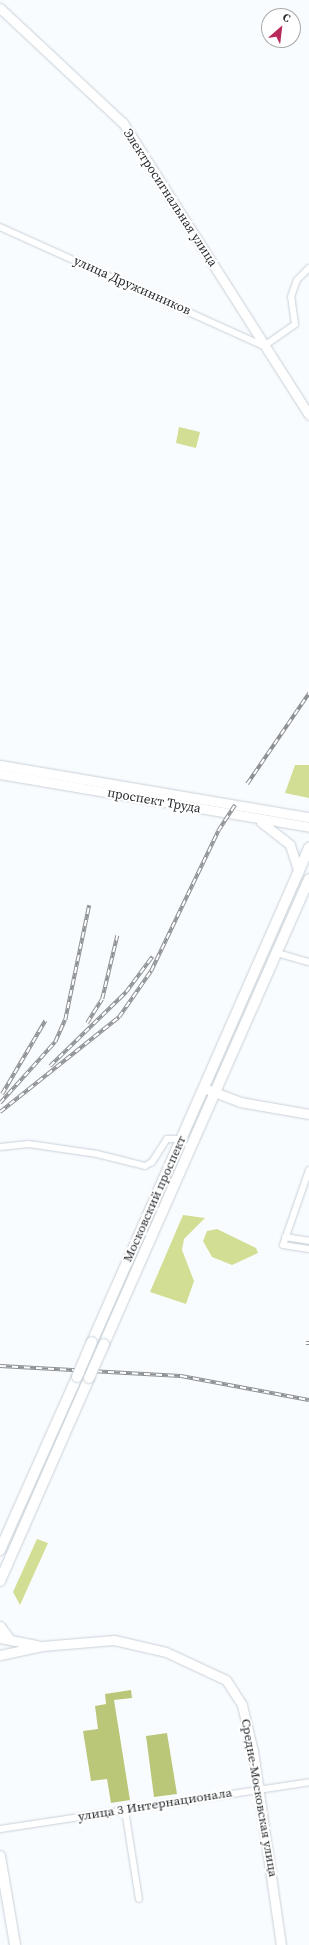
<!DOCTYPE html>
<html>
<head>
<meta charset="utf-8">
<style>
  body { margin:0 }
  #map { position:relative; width:309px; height:1945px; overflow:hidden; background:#f9fcff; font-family:"Source Serif 4",serif }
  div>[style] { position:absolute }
  .green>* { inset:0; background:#d1de93 }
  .forest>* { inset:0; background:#bac779 }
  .roads { filter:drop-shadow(0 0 1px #c8d1d8) drop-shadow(0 0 1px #c8d1d8) }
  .street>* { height:6px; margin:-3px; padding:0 3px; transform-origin:3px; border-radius:3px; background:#fff }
  .secondary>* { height:9px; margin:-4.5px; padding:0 4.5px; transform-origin:4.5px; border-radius:4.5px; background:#fff }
  .primary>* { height:10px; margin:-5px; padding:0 5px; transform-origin:5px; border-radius:5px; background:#fff }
  .rail>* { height:3.5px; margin-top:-1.75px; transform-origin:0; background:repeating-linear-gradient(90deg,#fff 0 6px,#8e9194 0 12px); box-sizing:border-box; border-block:1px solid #8e9194 }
  .bridges { filter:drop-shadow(0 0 1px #c8d1d8) drop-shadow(0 0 1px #c8d1d8) }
  .primary-bridge>* { height:10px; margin:-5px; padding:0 5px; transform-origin:5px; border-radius:5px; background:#fff }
  span { translate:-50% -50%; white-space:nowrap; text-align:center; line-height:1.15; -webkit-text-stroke:4px #fff; paint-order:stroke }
  .street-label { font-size:13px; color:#282b2e }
  .north { position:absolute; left:261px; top:8px; width:40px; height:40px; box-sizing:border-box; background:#fff; border:1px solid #a9aaab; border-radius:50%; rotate:28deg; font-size:11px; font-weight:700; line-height:16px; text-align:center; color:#282b2e }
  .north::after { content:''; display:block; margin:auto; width:14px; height:18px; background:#b7295a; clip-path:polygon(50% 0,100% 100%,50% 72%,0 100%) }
</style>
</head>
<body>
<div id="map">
  <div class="green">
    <i style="clip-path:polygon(179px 427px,200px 432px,196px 448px,176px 443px)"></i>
    <i style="clip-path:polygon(295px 765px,309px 765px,309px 798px,285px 793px)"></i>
    <i style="clip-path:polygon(183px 1215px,205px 1218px,184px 1239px,182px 1250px,194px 1281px,186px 1304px,150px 1292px)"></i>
    <i style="clip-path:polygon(217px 1229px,256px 1248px,258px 1253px,232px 1265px,212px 1257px,203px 1241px,207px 1231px)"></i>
    <i style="clip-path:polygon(37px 1539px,48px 1543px,20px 1605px,13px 1592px)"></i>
  </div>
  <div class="forest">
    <i style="clip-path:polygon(131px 1690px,132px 1698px,114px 1700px,130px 1800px,111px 1803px,107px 1779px,91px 1781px,83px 1731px,98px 1729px,95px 1706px,106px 1704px,105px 1694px)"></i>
    <i style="clip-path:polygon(167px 1733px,177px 1794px,154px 1797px,146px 1736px)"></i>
  </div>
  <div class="roads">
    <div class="street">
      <i style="left:0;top:227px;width:290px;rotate:24.3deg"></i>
      <i style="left:264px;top:346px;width:38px;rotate:-35deg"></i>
      <i style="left:295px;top:324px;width:27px;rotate:-98deg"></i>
      <i style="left:291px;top:297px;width:18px;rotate:-71deg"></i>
      <i style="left:297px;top:280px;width:17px;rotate:-45deg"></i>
      <i style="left:277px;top:953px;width:33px;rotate:16deg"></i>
      <i style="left:0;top:1147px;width:29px;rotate:-6deg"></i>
      <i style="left:29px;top:1144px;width:69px;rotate:8.4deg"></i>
      <i style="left:97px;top:1154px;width:49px;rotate:14deg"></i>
      <i style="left:145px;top:1166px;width:8px;rotate:-30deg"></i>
      <i style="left:152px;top:1162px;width:27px;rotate:-57deg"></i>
      <i style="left:167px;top:1139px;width:15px"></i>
      <i style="left:309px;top:1170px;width:79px;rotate:109.1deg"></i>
      <i style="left:283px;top:1245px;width:26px;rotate:9deg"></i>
      <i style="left:285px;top:1237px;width:24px;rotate:9deg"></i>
      <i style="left:125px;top:1810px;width:90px;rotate:81.1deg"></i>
      <i style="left:0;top:1829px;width:313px;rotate:-8.6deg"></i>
    </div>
    <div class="secondary">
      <i style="left:0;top:8px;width:168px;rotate:43.1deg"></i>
      <i style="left:123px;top:123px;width:346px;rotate:57.5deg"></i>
      <i style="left:0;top:765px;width:313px;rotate:9.6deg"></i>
      <i style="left:0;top:774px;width:314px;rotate:9.7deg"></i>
      <i style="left:261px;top:822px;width:37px;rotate:38deg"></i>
      <i style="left:290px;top:845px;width:28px;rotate:72deg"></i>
      <i style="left:204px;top:1088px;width:39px;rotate:21deg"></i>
      <i style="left:240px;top:1102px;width:70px;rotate:9.9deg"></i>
      <i style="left:0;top:1626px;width:17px;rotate:54deg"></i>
      <i style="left:0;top:1638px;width:38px;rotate:11deg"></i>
      <i style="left:0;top:1655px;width:43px;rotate:-12.1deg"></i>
      <i style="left:42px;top:1646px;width:72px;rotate:-4.8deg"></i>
      <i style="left:114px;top:1640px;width:53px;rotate:13deg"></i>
      <i style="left:166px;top:1652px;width:66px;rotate:25deg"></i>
      <i style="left:226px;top:1680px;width:30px;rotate:57deg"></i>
      <i style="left:242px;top:1705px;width:47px;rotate:76.6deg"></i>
      <i style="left:253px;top:1751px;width:196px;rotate:81.8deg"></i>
    </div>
    <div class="primary">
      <i style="left:92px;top:1342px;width:540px;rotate:-66.29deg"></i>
      <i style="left:104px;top:1344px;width:508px;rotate:-66.21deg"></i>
      <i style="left:0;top:1550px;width:189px;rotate:-66deg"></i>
      <i style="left:0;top:1581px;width:222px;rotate:-66.3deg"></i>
      <i style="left:0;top:1856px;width:90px;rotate:80.4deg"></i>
    </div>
  </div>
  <div class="rail">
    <i style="left:247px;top:784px;width:110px;rotate:-55.7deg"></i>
    <i style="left:87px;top:1023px;width:28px;rotate:-58deg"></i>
    <i style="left:102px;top:999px;width:65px;rotate:-76.6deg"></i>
    <i style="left:50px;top:1066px;width:106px;rotate:-44.2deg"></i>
    <i style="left:126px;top:992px;width:44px;rotate:-53.4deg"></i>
    <i style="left:2px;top:1094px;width:85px;rotate:-59.5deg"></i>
    <i style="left:0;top:1103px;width:82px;rotate:-48deg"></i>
    <i style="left:55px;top:1042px;width:24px;rotate:-66deg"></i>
    <i style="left:65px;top:1020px;width:117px;rotate:-78.2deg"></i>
    <i style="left:0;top:1112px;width:152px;rotate:-38.6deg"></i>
    <i style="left:119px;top:1017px;width:56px;rotate:-55.2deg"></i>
    <i style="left:151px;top:971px;width:155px;rotate:-64.4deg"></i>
    <i style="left:218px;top:831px;width:31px;rotate:-57deg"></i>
    <i style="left:306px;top:1343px;width:3px"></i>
    <i style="left:0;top:1366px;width:181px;rotate:3.2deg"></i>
    <i style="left:181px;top:1376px;width:130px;rotate:10.6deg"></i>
  </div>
  <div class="bridges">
    <div class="primary-bridge">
      <i style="left:77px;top:1377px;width:38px;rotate:-67deg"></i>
      <i style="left:89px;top:1378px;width:37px;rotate:-66deg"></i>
    </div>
  </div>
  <div class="street-label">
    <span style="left:170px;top:198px;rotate:57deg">Электросигнальная улица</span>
    <span style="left:132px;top:286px;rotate:24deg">улица Дружинников</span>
    <span style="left:154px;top:801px;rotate:10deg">проспект Труда</span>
    <span style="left:155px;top:1199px;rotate:-66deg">Московский проспект</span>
    <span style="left:259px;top:1798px;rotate:80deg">Средне-Московская улица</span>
    <span style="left:155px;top:1805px;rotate:-9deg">улица 3 Интернационала</span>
  </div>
  <div class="north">С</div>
</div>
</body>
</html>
